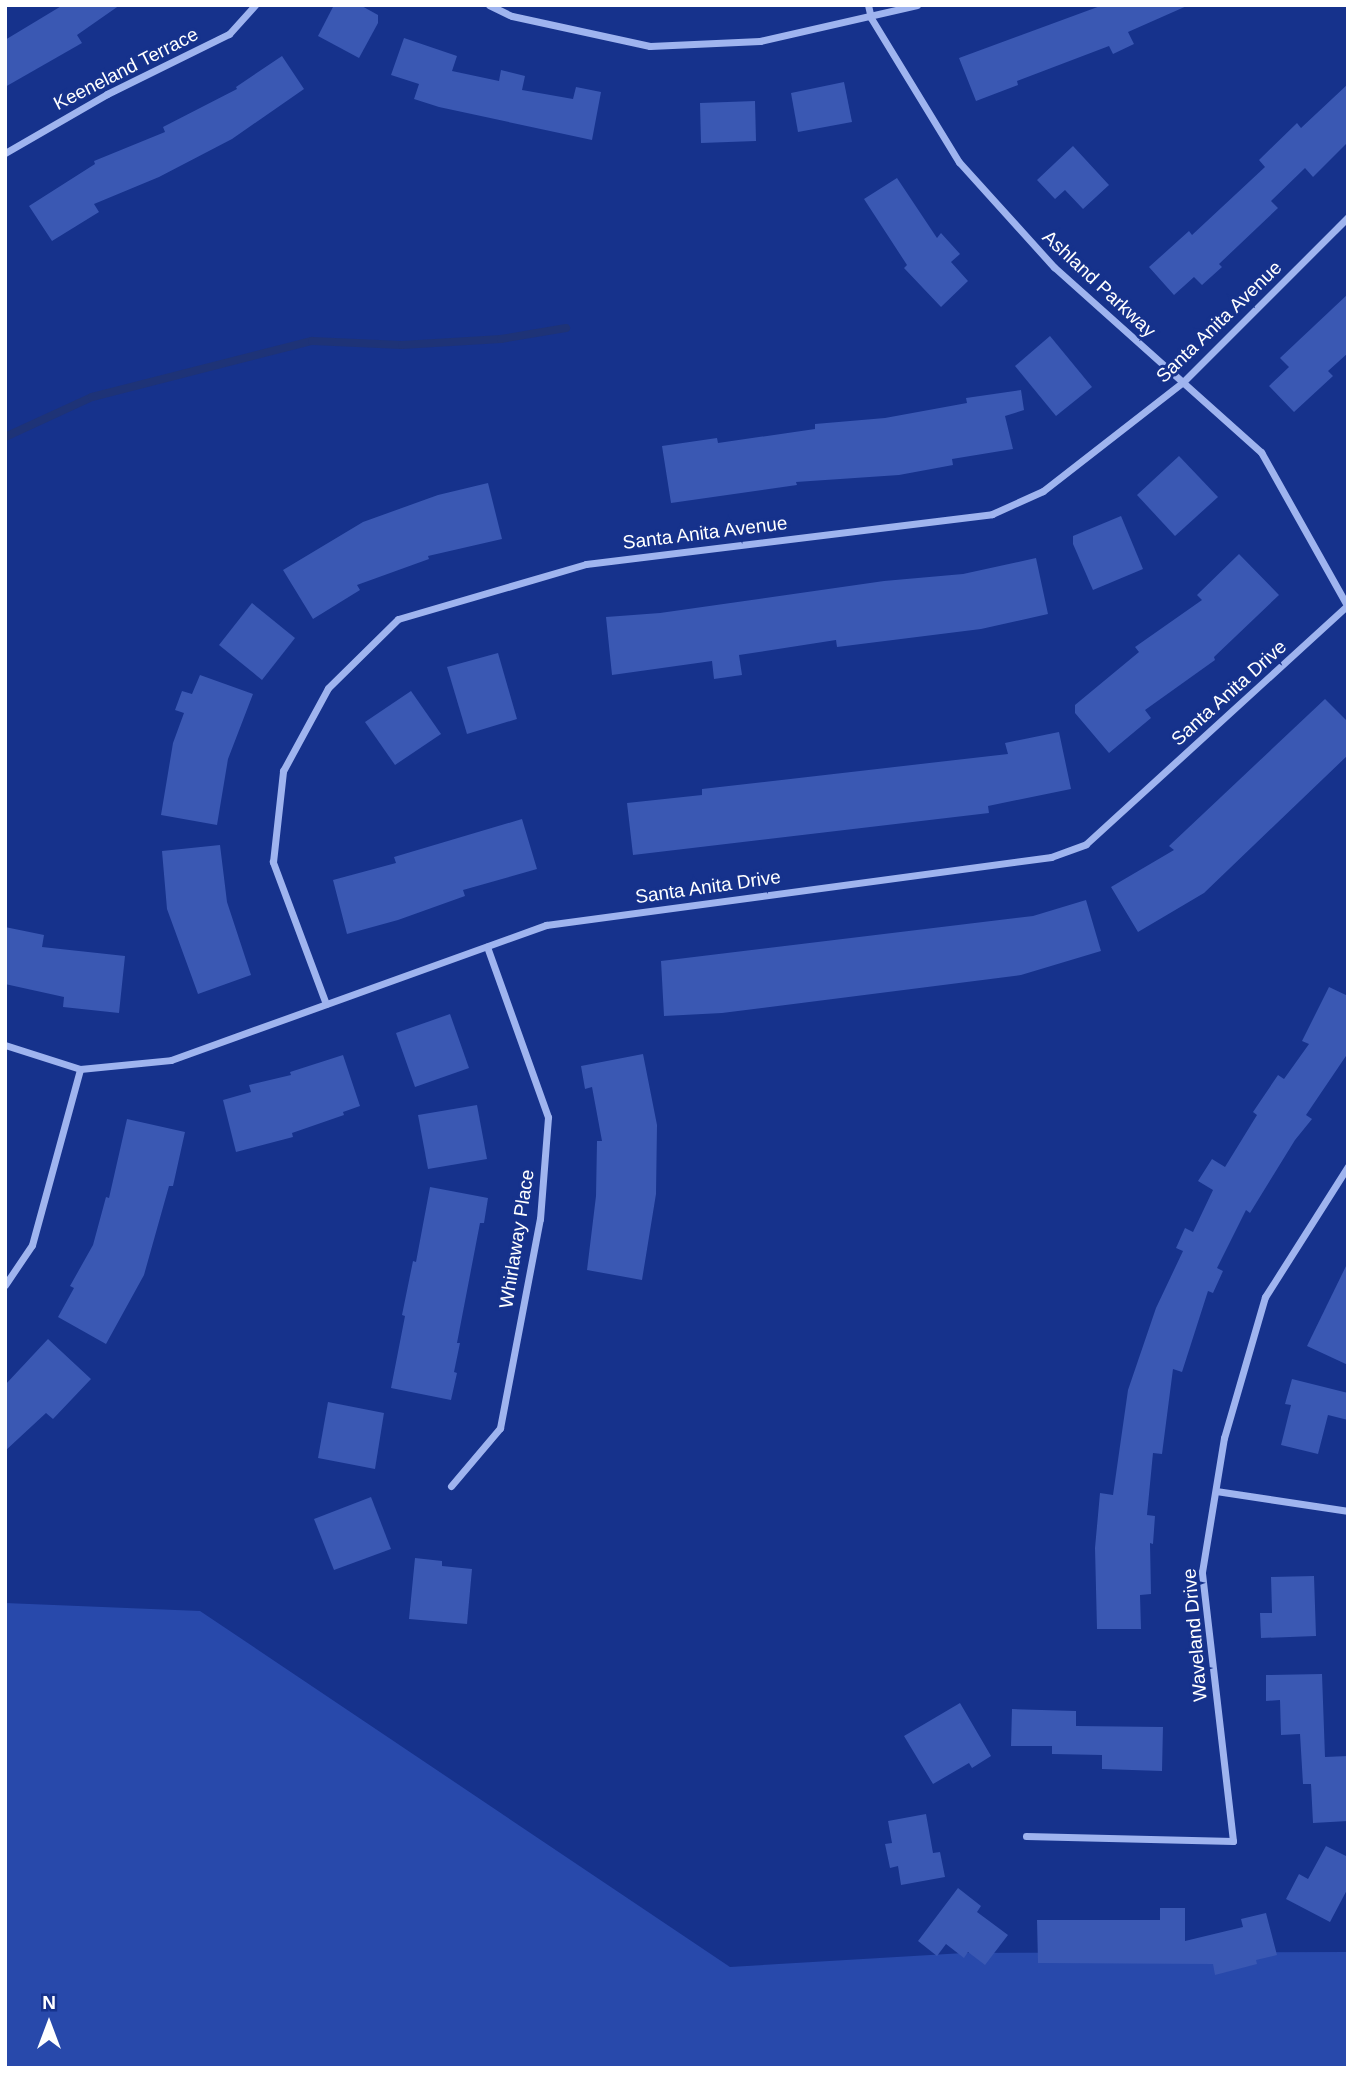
<!DOCTYPE html>
<html>
<head>
<meta charset="utf-8">
<style>
  body { margin:0 }
  #map { position:relative; width:1353px; height:2073px; overflow:hidden; background:#16328c; font-family:Helvetica,sans-serif }
  div>[style] { position:absolute }
  .green>* { inset:0; background:#2849ab }
  .stream>* { height:8px; margin:-4px; padding:0 4px; transform-origin:4px; border-radius:4px; background:#1e3377 }
  .building>* { inset:0; background:#3a58b3 }
  .minor>* { height:7px; margin:-3.5px; padding:0 3.5px; transform-origin:3.5px; border-radius:3.5px; background:#9fb4ef }
  span { translate:-50% -50%; white-space:nowrap; text-align:center; line-height:1.15; -webkit-text-stroke:6px #16328c; paint-order:stroke }
  .street-label { font-size:19px; color:#fff }
  .frame { position:absolute; inset:0; border:7px solid #fff; pointer-events:none }
  .north { position:absolute; left:14px; top:1989px; width:70px; height:70px; -webkit-text-stroke:5px #16328c; paint-order:stroke; rotate:0deg; font-size:19px; font-weight:700; line-height:28px; text-align:center; color:#fff }
  .north::after { content:''; display:block; margin:auto; width:24px; height:32px; background:#fff; clip-path:polygon(50% 0,100% 100%,50% 72%,0 100%) }
</style>
</head>
<body>
<div id="map">
  <div class="green">
    <i style="clip-path:polygon(5px 1603px,200px 1611px,730px 1967px,964px 1953px,1348px 1952px,1348px 2068px,5px 2068px)"></i>
  </div>
  <div class="stream">
    <i style="left:5px;top:437px;width:96px;rotate:-24.7deg"></i>
    <i style="left:92px;top:397px;width:227px;rotate:-14.3deg"></i>
    <i style="left:312px;top:341px;width:90px;rotate:2.5deg"></i>
    <i style="left:402px;top:345px;width:99px;rotate:-3.5deg"></i>
    <i style="left:501px;top:339px;width:66px;rotate:-9.6deg"></i>
  </div>
  <div class="building">
    <i style="clip-path:polygon(63px 5px,120px 5px,77px 35px,82px 43px,5px 87px,5px 40px)"></i>
    <i style="clip-path:polygon(334px 5px,360px 5px,378px 15px,378px 23px,359px 58px,318px 36px)"></i>
    <i style="clip-path:polygon(1103px 5px,1189px 5px,1128px 32px,1134px 44px,1113px 54px,1109px 46px,1017px 81px,1018px 85px,976px 101px,959px 58px)"></i>
    <i style="clip-path:polygon(404px 38px,457px 56px,452px 71px,499px 81px,501px 70px,525px 76px,522px 90px,573px 99px,576px 87px,601px 92px,592px 140px,439px 107px,414px 99px,419px 84px,391px 75px)"></i>
    <i style="clip-path:polygon(282px 56px,304px 89px,232px 139px,159px 177px,94px 204px,99px 212px,52px 241px,29px 206px,95px 164px,94px 161px,165px 132px,163px 127px,237px 89px,236px 87px)"></i>
    <i style="clip-path:polygon(844px 82px,852px 122px,798px 132px,791px 93px)"></i>
    <i style="clip-path:polygon(1348px 84px,1348px 142px,1313px 177px,1305px 168px,1271px 201px,1278px 208px,1219px 264px,1222px 267px,1202px 285px,1194px 277px,1174px 295px,1149px 267px,1189px 231px,1192px 235px,1265px 167px,1259px 160px,1297px 123px,1301px 128px)"></i>
    <i style="clip-path:polygon(755px 101px,756px 141px,701px 143px,700px 103px)"></i>
    <i style="clip-path:polygon(1073px 146px,1109px 185px,1083px 209px,1065px 190px,1055px 199px,1037px 180px)"></i>
    <i style="clip-path:polygon(897px 178px,937px 238px,941px 233px,960px 254px,951px 262px,968px 281px,941px 307px,904px 268px,907px 265px,864px 199px)"></i>
    <i style="clip-path:polygon(1348px 294px,1348px 353px,1328px 371px,1333px 376px,1294px 412px,1269px 386px,1289px 367px,1280px 358px)"></i>
    <i style="clip-path:polygon(1050px 336px,1092px 387px,1056px 416px,1015px 366px)"></i>
    <i style="clip-path:polygon(1021px 390px,1024px 410px,1005px 416px,1013px 449px,952px 459px,953px 465px,899px 475px,796px 482px,797px 485px,671px 503px,662px 446px,717px 438px,718px 443px,815px 429px,815px 424px,885px 418px,967px 403px,966px 398px)"></i>
    <i style="clip-path:polygon(1179px 456px,1218px 497px,1175px 536px,1137px 495px)"></i>
    <i style="clip-path:polygon(488px 483px,502px 539px,428px 556px,429px 559px,357px 585px,360px 590px,313px 619px,283px 570px,363px 522px,438px 495px)"></i>
    <i style="clip-path:polygon(1121px 516px,1143px 569px,1093px 590px,1073px 544px,1073px 536px)"></i>
    <i style="clip-path:polygon(1239px 554px,1279px 595px,1214px 657px,1215px 660px,1145px 710px,1151px 718px,1109px 753px,1075px 713px,1075px 705px,1139px 652px,1135px 647px,1202px 600px,1197px 595px)"></i>
    <i style="clip-path:polygon(1036px 558px,1048px 614px,981px 629px,837px 647px,836px 640px,739px 655px,742px 675px,714px 679px,712px 661px,612px 675px,606px 617px,660px 613px,884px 581px,963px 574px)"></i>
    <i style="clip-path:polygon(252px 603px,295px 638px,262px 680px,219px 645px)"></i>
    <i style="clip-path:polygon(498px 653px,517px 719px,467px 734px,447px 667px)"></i>
    <i style="clip-path:polygon(200px 675px,253px 694px,228px 759px,217px 825px,161px 815px,173px 743px,184px 713px,175px 710px,182px 691px,192px 694px)"></i>
    <i style="clip-path:polygon(411px 691px,441px 734px,395px 765px,365px 722px)"></i>
    <i style="clip-path:polygon(1325px 699px,1348px 722px,1348px 755px,1204px 893px,1138px 932px,1111px 887px,1174px 850px,1169px 846px)"></i>
    <i style="clip-path:polygon(1059px 732px,1071px 789px,988px 806px,989px 813px,633px 855px,627px 803px,702px 795px,702px 789px,1008px 754px,1005px 743px)"></i>
    <i style="clip-path:polygon(522px 819px,537px 869px,463px 890px,465px 896px,398px 920px,347px 934px,333px 880px,396px 863px,394px 857px)"></i>
    <i style="clip-path:polygon(220px 845px,227px 902px,251px 975px,198px 994px,167px 909px,162px 851px)"></i>
    <i style="clip-path:polygon(1086px 900px,1101px 951px,1021px 975px,722px 1013px,664px 1016px,661px 961px,1033px 916px)"></i>
    <i style="clip-path:polygon(5px 927px,44px 935px,42px 947px,125px 956px,119px 1013px,63px 1007px,64px 997px,5px 984px)"></i>
    <i style="clip-path:polygon(1329px 987px,1348px 996px,1348px 1053px,1306px 1115px,1312px 1119px,1295px 1140px,1250px 1213px,1246px 1210px,1217px 1268px,1223px 1271px,1213px 1293px,1208px 1291px,1182px 1372px,1173px 1369px,1162px 1454px,1153px 1453px,1147px 1515px,1155px 1516px,1153px 1544px,1150px 1543px,1151px 1594px,1140px 1595px,1141px 1629px,1097px 1629px,1095px 1548px,1100px 1493px,1113px 1495px,1128px 1390px,1156px 1308px,1183px 1251px,1176px 1248px,1185px 1228px,1193px 1232px,1213px 1190px,1198px 1181px,1212px 1159px,1225px 1167px,1257px 1115px,1253px 1112px,1278px 1075px,1284px 1079px,1309px 1044px,1302px 1041px)"></i>
    <i style="clip-path:polygon(450px 1014px,469px 1068px,415px 1087px,396px 1033px)"></i>
    <i style="clip-path:polygon(643px 1054px,657px 1125px,656px 1194px,642px 1280px,587px 1270px,596px 1196px,597px 1141px,602px 1141px,592px 1087px,585px 1089px,581px 1066px)"></i>
    <i style="clip-path:polygon(343px 1055px,360px 1106px,343px 1112px,344px 1115px,292px 1133px,293px 1137px,236px 1152px,223px 1100px,251px 1092px,249px 1085px,291px 1075px,290px 1072px)"></i>
    <i style="clip-path:polygon(477px 1105px,487px 1159px,428px 1169px,418px 1115px)"></i>
    <i style="clip-path:polygon(127px 1119px,185px 1132px,173px 1186px,169px 1186px,144px 1275px,106px 1344px,58px 1317px,74px 1288px,70px 1286px,93px 1245px,106px 1197px,109px 1198px)"></i>
    <i style="clip-path:polygon(430px 1187px,488px 1198px,484px 1223px,480px 1223px,457px 1343px,460px 1343px,454px 1372px,457px 1373px,451px 1400px,391px 1388px,405px 1316px,402px 1315px,413px 1261px,416px 1262px)"></i>
    <i style="clip-path:polygon(1348px 1262px,1348px 1365px,1307px 1346px)"></i>
    <i style="clip-path:polygon(48px 1339px,91px 1379px,53px 1419px,46px 1413px,5px 1451px,5px 1385px)"></i>
    <i style="clip-path:polygon(1292px 1379px,1348px 1393px,1348px 1420px,1328px 1415px,1318px 1454px,1281px 1445px,1291px 1405px,1285px 1404px)"></i>
    <i style="clip-path:polygon(328px 1402px,384px 1413px,375px 1469px,318px 1458px)"></i>
    <i style="clip-path:polygon(371px 1497px,391px 1549px,334px 1570px,314px 1519px)"></i>
    <i style="clip-path:polygon(415px 1558px,442px 1561px,442px 1566px,472px 1569px,467px 1624px,409px 1619px)"></i>
    <i style="clip-path:polygon(1314px 1576px,1316px 1636px,1261px 1638px,1260px 1613px,1272px 1613px,1271px 1577px)"></i>
    <i style="clip-path:polygon(1322px 1674px,1325px 1757px,1348px 1756px,1348px 1821px,1313px 1823px,1311px 1784px,1303px 1784px,1300px 1734px,1281px 1735px,1280px 1700px,1266px 1701px,1266px 1675px)"></i>
    <i style="clip-path:polygon(960px 1703px,991px 1756px,972px 1768px,969px 1763px,933px 1784px,904px 1736px)"></i>
    <i style="clip-path:polygon(1012px 1709px,1076px 1711px,1076px 1726px,1163px 1727px,1162px 1771px,1102px 1769px,1102px 1755px,1052px 1754px,1052px 1746px,1011px 1746px)"></i>
    <i style="clip-path:polygon(926px 1814px,933px 1853px,940px 1852px,945px 1877px,901px 1885px,898px 1866px,890px 1868px,885px 1844px,892px 1843px,888px 1821px)"></i>
    <i style="clip-path:polygon(1326px 1846px,1348px 1857px,1348px 1888px,1330px 1922px,1286px 1899px,1299px 1874px,1308px 1879px)"></i>
    <i style="clip-path:polygon(958px 1888px,981px 1906px,977px 1912px,1008px 1935px,985px 1965px,968px 1952px,964px 1958px,946px 1944px,937px 1956px,918px 1941px)"></i>
    <i style="clip-path:polygon(1160px 1908px,1185px 1908px,1185px 1941px,1243px 1927px,1241px 1919px,1266px 1913px,1277px 1955px,1256px 1960px,1257px 1964px,1215px 1975px,1213px 1964px,1038px 1963px,1037px 1920px,1160px 1920px)"></i>
  </div>
  <div class="minor">
    <i style="left:489px;top:5px;width:25px;rotate:26deg"></i>
    <i style="left:512px;top:16px;width:141px;rotate:12.3deg"></i>
    <i style="left:650px;top:46px;width:110px;rotate:-2.6deg"></i>
    <i style="left:760px;top:41px;width:161px;rotate:-12.9deg"></i>
    <i style="left:868px;top:5px;width:13px;rotate:77deg"></i>
    <i style="left:871px;top:18px;width:169px;rotate:58.6deg"></i>
    <i style="left:959px;top:162px;width:142px;rotate:47.9deg"></i>
    <i style="left:1054px;top:267px;width:278px;rotate:41.8deg"></i>
    <i style="left:1261px;top:452px;width:178px;rotate:60.7deg"></i>
    <i style="left:5px;top:153px;width:118px;rotate:-30deg"></i>
    <i style="left:107px;top:94px;width:136px;rotate:-26.2deg"></i>
    <i style="left:229px;top:34px;width:39px;rotate:-48deg"></i>
    <i style="left:326px;top:1004px;width:152px;rotate:-110.5deg"></i>
    <i style="left:273px;top:862px;width:92px;rotate:-83.7deg"></i>
    <i style="left:283px;top:771px;width:94px;rotate:-61.5deg"></i>
    <i style="left:328px;top:688px;width:98px;rotate:-44.6deg"></i>
    <i style="left:398px;top:619px;width:196px;rotate:-16.3deg"></i>
    <i style="left:586px;top:564px;width:409px;rotate:-7deg"></i>
    <i style="left:992px;top:514px;width:56px;rotate:-24.3deg"></i>
    <i style="left:1043px;top:491px;width:177px;rotate:-37.9deg"></i>
    <i style="left:1183px;top:382px;width:233px;rotate:-45deg"></i>
    <i style="left:5px;top:1045px;width:79px;rotate:17.7deg"></i>
    <i style="left:80px;top:1069px;width:91px;rotate:-5.6deg"></i>
    <i style="left:171px;top:1060px;width:399px;rotate:-19.8deg"></i>
    <i style="left:546px;top:925px;width:510px;rotate:-7.67deg"></i>
    <i style="left:1051px;top:857px;width:37px;rotate:-20deg"></i>
    <i style="left:1086px;top:844px;width:353px;rotate:-42.4deg"></i>
    <i style="left:5px;top:1285px;width:48px;rotate:-56deg"></i>
    <i style="left:32px;top:1245px;width:182px;rotate:-74.7deg"></i>
    <i style="left:451px;top:1486px;width:76px;rotate:-49.8deg"></i>
    <i style="left:500px;top:1428px;width:213px;rotate:-79.2deg"></i>
    <i style="left:540px;top:1219px;width:102px;rotate:-85.5deg"></i>
    <i style="left:548px;top:1117px;width:181px;rotate:-109.7deg"></i>
    <i style="left:1216px;top:1491px;width:134px;rotate:8.6deg"></i>
    <i style="left:1026px;top:1836px;width:207px;rotate:1.4deg"></i>
    <i style="left:1233px;top:1841px;width:271px;rotate:-96.6deg"></i>
    <i style="left:1202px;top:1572px;width:136px;rotate:-80.7deg"></i>
    <i style="left:1224px;top:1438px;width:147px;rotate:-73.8deg"></i>
    <i style="left:1265px;top:1297px;width:155px;rotate:-57.6deg"></i>
  </div>
  <div class="street-label">
    <span style="left:126px;top:69px;rotate:-27deg">Keeneland Terrace</span>
    <span style="left:1099px;top:284px;rotate:43deg">Ashland Parkway</span>
    <span style="left:1219px;top:322px;rotate:-44deg">Santa Anita Avenue</span>
    <span style="left:705px;top:533px;rotate:-7deg">Santa Anita Avenue</span>
    <span style="left:1229px;top:693px;rotate:-42deg">Santa Anita Drive</span>
    <span style="left:708px;top:887px;rotate:-8deg">Santa Anita Drive</span>
    <span style="left:517px;top:1239px;rotate:-81deg">Whirlaway Place</span>
    <span style="left:1195px;top:1635px;rotate:-95deg">Waveland Drive</span>
  </div>
  <div class="frame"></div>
  <div class="north">N</div>
</div>
</body>
</html>
